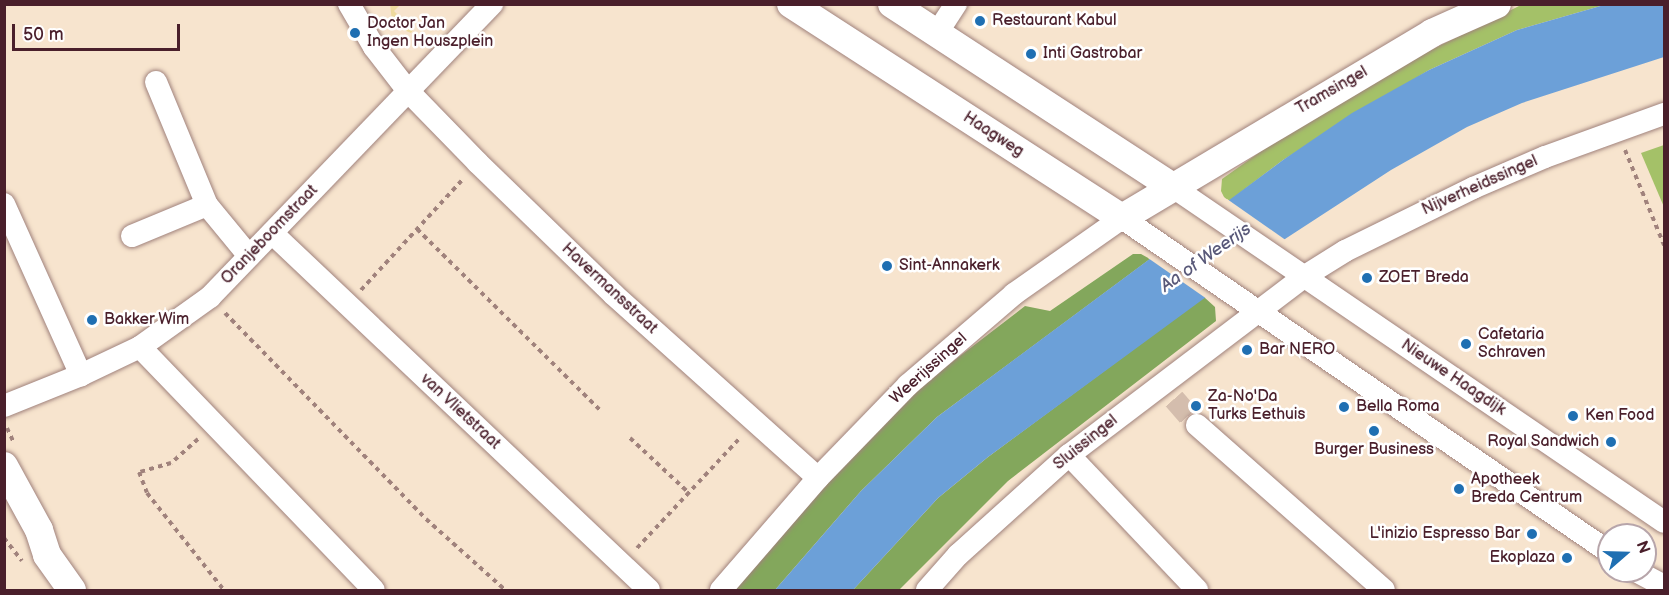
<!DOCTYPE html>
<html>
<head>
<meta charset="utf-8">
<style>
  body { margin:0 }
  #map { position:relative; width:1669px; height:595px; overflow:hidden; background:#f7e4ce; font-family:"Balsamiq Sans",sans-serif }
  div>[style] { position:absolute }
  .green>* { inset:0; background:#a4c168 }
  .forest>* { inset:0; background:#83a75c }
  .sand>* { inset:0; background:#eeda9e }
  .water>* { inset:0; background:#6ca0d8 }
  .pier>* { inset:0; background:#f7e4ce }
  .minor-tunnel>* { height:22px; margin-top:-11px; transform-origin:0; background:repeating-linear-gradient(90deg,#d4bdad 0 22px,transparent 0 33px) }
  .path>* { height:4px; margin-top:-2px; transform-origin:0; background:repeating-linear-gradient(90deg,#a0827c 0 4.5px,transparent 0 9px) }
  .roads { filter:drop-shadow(0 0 2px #a0827c) drop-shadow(0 0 2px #a0827c) }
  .minor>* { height:22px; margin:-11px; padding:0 11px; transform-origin:11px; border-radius:11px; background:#fff }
  .major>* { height:28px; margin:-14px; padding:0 14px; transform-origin:14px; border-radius:14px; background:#fff }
  .dots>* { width:16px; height:16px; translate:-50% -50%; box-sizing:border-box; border:3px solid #fff; border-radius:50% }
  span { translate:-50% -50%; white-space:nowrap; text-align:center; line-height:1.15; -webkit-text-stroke:5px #fff; paint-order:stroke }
  .poi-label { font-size:16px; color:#4a1f2b }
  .left { translate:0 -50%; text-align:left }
  .right { translate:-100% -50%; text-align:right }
  .street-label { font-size:16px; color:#4a1f2b }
  .water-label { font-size:18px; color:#595979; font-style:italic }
  .frame { position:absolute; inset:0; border:6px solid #4a1f2b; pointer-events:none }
  .north { position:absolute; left:1597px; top:523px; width:60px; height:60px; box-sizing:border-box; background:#fff; border:2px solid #b7a5aa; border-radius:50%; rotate:70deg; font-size:16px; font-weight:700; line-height:24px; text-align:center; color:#4a1f2b }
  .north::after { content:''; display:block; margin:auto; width:21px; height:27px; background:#1f6fb2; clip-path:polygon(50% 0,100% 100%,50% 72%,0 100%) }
  .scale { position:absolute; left:12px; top:24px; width:168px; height:27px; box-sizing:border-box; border:3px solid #4a1f2b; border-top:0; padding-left:8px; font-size:18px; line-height:21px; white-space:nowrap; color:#4a1f2b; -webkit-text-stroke:4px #fff; paint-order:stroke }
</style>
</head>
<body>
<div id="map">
  <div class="green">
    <i style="clip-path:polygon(1523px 4px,1604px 5px,1517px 30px,1429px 70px,1283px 160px,1229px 201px,1224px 197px,1221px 191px,1222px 179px,1339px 96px)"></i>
    <i style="clip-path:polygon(1664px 145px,1664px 207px,1641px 153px)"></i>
  </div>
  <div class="forest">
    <i style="clip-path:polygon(1133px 254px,1141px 254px,1150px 259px,937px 417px,861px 491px,775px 590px,731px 590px,775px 536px,913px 392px,1025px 306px,1050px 311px)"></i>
    <i style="clip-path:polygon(1204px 297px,1215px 307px,1216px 321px,1008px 481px,899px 590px,853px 590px,938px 498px,988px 457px)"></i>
  </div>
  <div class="sand">
    <i style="clip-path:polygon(390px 4px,400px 5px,394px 11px,413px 30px,411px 33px,397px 27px,392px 21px)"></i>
  </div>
  <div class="water">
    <i style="clip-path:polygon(1604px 5px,1664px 5px,1664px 57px,1522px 103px,1467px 127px,1391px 170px,1285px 239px,988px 457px,938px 498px,853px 590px,775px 590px,861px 491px,937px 417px,1283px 160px,1352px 113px,1429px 70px,1517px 30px)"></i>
  </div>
  <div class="pier">
    <i style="clip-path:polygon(1227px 199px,1287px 241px,1207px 299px,1148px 258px)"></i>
  </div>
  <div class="minor-tunnel">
    <i style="left:1174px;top:399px;width:35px;rotate:49deg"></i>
  </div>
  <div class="path">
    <i style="left:1625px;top:150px;width:103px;rotate:67.7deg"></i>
    <i style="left:417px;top:229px;width:259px;rotate:44.7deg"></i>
    <i style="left:361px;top:290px;width:151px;rotate:-47.4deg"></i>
    <i style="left:225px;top:313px;width:288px;rotate:45.7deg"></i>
    <i style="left:426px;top:519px;width:106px;rotate:41.9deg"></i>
    <i style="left:7px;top:428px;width:17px;rotate:65deg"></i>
    <i style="left:630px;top:438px;width:81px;rotate:43deg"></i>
    <i style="left:198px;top:439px;width:36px;rotate:138deg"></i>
    <i style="left:171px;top:463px;width:33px;rotate:164deg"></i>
    <i style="left:139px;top:472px;width:22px;rotate:69deg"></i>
    <i style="left:147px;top:493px;width:124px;rotate:51.6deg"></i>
    <i style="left:4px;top:538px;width:29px;rotate:52deg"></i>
    <i style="left:637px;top:548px;width:151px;rotate:-46.9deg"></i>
  </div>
  <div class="roads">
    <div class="minor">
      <i style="left:349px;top:4px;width:50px;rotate:59.8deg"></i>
      <i style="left:374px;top:47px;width:56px;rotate:52.3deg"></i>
      <i style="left:408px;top:91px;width:100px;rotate:45.8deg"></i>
      <i style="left:478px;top:163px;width:188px;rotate:44.1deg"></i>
      <i style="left:613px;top:294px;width:275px;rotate:41.9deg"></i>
      <i style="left:937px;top:33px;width:35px;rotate:-57deg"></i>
      <i style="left:156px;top:82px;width:133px;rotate:67.5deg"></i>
      <i style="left:207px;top:205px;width:66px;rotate:50.5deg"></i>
      <i style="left:1173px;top:187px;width:594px;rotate:34.3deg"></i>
      <i style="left:4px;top:204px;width:188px;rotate:65.8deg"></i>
      <i style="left:272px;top:233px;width:519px;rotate:43.44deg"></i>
      <i style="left:132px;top:236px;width:81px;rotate:-22.5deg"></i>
      <i style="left:140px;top:347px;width:337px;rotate:46.1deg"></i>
      <i style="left:4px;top:406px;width:83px;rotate:-21.9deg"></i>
      <i style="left:81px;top:375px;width:65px;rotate:-25.4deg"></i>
      <i style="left:140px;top:347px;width:86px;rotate:-35.5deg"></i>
      <i style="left:210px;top:297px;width:407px;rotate:-46.1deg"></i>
      <i style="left:1197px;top:425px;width:249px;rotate:41.4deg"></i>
      <i style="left:1069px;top:455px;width:186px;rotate:46.5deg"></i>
      <i style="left:1636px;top:571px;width:32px;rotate:28deg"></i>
      <i style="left:721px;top:590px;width:148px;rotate:-49.1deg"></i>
      <i style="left:818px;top:478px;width:129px;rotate:-45.9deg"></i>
      <i style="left:908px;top:385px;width:140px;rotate:-40.6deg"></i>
      <i style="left:1014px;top:294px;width:132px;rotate:-35.1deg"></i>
      <i style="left:1122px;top:218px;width:591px;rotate:34.44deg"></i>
      <i style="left:927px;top:590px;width:47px;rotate:-48.5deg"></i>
      <i style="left:958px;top:555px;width:149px;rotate:-42deg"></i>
      <i style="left:1069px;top:455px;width:296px;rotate:-37.2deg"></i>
      <i style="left:1305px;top:276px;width:47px;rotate:-32deg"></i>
      <i style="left:1345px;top:251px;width:143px;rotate:-26.2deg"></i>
      <i style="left:1473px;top:188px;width:78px;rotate:-23.3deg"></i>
      <i style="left:1545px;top:157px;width:127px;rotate:-19.9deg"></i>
    </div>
    <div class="major">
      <i style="left:791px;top:4px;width:394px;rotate:32.9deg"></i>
      <i style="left:1122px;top:218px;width:361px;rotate:-30.8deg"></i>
      <i style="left:1432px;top:33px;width:71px;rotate:-24deg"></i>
      <i style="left:892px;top:4px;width:335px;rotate:33.1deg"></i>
      <i style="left:4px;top:466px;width:73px;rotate:61.3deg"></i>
      <i style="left:39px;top:530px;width:26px;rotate:72deg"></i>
      <i style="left:47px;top:555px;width:43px;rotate:54.5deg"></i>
    </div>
  </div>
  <div class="dots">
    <i style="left:980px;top:21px;background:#1f6fb2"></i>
    <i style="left:355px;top:33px;background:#1f6fb2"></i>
    <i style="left:1031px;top:54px;background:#1f6fb2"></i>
    <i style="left:887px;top:266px;background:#1f6fb2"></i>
    <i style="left:1367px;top:278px;background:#1f6fb2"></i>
    <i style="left:92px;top:320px;background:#1f6fb2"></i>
    <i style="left:1466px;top:344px;background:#1f6fb2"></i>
    <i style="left:1247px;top:350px;background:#1f6fb2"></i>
    <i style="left:1196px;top:406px;background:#1f6fb2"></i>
    <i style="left:1344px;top:407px;background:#1f6fb2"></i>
    <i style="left:1573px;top:416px;background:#1f6fb2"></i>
    <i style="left:1374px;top:431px;background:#1f6fb2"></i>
    <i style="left:1611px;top:442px;background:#1f6fb2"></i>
    <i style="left:1459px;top:489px;background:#1f6fb2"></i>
    <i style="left:1532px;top:534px;background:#1f6fb2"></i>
    <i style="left:1567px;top:558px;background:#1f6fb2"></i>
  </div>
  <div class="poi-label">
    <span class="left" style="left:992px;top:21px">Restaurant Kabul</span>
    <span class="left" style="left:367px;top:33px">Doctor Jan<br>Ingen Houszplein</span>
    <span class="left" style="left:1043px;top:54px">Inti Gastrobar</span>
    <span class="left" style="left:899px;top:266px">Sint-Annakerk</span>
    <span class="left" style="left:1379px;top:278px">ZOET Breda</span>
    <span class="left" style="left:104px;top:320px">Bakker Wim</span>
    <span class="left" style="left:1478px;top:344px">Cafetaria<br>Schraven</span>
    <span class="left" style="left:1259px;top:350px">Bar NERO</span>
    <span class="left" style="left:1208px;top:406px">Za-No'Da<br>Turks Eethuis</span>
    <span class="left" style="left:1356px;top:407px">Bella Roma</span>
    <span class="left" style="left:1585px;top:416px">Ken Food</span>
    <span class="right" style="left:1599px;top:442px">Royal Sandwich</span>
    <span style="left:1374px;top:450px">Burger Business</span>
    <span class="left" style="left:1471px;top:489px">Apotheek<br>Breda Centrum</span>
    <span class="right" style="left:1520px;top:534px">L'inizio Espresso Bar</span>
    <span class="right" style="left:1555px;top:558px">Ekoplaza</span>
  </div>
  <div class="street-label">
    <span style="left:1332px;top:91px;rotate:-30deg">Tramsingel</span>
    <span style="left:993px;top:135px;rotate:33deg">Haagweg</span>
    <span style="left:1480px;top:186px;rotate:-24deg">Nijverheidssingel</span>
    <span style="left:270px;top:235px;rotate:-46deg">Oranjeboomstraat</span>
    <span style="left:609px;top:289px;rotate:43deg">Havermansstraat</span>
    <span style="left:929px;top:369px;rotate:-42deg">Weerijssingel</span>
    <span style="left:1453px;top:378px;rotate:34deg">Nieuwe Haagdijk</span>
    <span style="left:460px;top:412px;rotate:43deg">van Vlietstraat</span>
    <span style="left:1086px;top:443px;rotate:-39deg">Sluissingel</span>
  </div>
  <div class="water-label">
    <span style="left:1206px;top:258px;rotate:-35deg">Aa of Weerijs</span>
  </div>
  <div class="frame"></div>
  <div class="north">N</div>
  <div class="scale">50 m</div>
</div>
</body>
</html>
